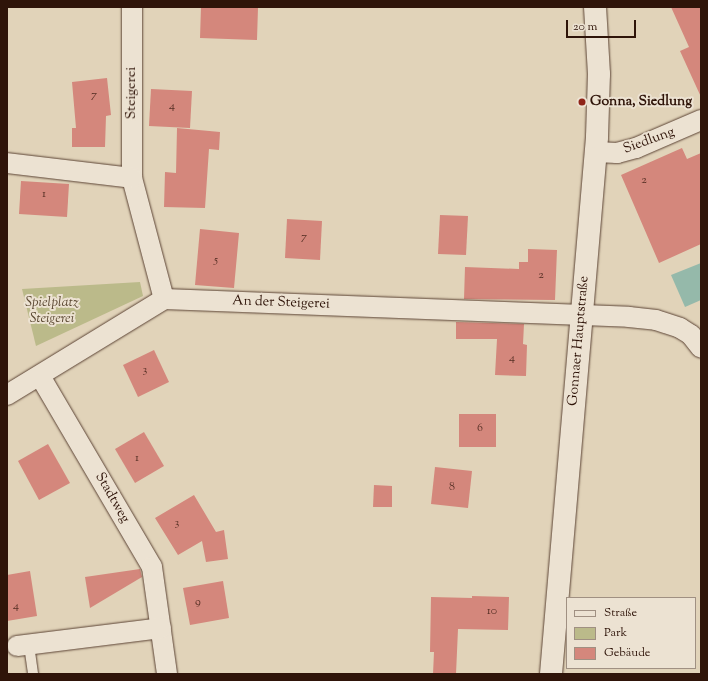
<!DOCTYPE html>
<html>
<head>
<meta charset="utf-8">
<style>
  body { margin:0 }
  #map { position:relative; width:708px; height:681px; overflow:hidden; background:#e1d3b9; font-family:"Sorts Mill Goudy",serif }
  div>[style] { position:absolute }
  .green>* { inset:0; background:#bbba8a }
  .water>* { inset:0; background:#95b9aa }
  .building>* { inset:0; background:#d4877c }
  .roads { filter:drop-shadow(0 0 1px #5c4435) drop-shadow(0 0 1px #5c4435) }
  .lane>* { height:10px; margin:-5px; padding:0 5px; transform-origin:5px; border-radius:5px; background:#ece2d2 }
  .street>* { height:20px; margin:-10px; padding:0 10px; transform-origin:10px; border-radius:10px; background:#ece2d2 }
  .secondary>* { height:22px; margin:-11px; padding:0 11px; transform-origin:11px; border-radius:11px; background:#ece2d2 }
  .dots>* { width:11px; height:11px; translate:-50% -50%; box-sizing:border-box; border:2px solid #ece2d2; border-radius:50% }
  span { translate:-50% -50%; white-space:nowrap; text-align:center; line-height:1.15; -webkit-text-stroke:4px #ece2d2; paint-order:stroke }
  .number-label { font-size:12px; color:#583126 }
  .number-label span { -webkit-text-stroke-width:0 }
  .street-label { font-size:14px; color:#2f1409 }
  .poi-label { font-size:14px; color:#2f1409; font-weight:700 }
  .left { translate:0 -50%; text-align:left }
  .park-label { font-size:14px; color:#594630; font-style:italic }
  .frame { position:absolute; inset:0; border:8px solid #2f1409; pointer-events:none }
  .legend { position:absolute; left:566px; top:597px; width:130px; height:72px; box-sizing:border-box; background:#ece2d2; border:1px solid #a09082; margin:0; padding:5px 7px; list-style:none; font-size:12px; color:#2f1409 }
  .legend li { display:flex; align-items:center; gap:8px; height:20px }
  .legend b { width:20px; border:1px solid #a09082 }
  .scale { position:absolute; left:566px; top:20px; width:70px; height:18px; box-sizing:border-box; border:2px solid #2f1409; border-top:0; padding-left:5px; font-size:12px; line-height:14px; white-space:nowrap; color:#2f1409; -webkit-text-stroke:3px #ece2d2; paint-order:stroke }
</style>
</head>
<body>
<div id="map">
  <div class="green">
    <i style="clip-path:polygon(140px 282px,143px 296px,36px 346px,22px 289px)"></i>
  </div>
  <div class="water">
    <i style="clip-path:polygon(701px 263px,701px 300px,685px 307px,671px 275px)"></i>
  </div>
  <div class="building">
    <i style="clip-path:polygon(201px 7px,258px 7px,257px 40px,200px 38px)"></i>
    <i style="clip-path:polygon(671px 7px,701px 7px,701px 97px,680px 51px,689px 47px)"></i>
    <i style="clip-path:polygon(107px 78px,111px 115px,106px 116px,105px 147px,72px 147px,72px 128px,76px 128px,72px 82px)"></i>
    <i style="clip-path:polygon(151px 89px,192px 91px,190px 128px,149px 126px)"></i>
    <i style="clip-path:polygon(177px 128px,220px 132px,219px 150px,209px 149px,205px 208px,164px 207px,165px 172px,176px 173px)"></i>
    <i style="clip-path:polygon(682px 148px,687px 159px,701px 153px,701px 244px,659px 263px,621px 175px)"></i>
    <i style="clip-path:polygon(21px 181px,69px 184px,67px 217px,19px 214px)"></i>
    <i style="clip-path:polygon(440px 215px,468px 216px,466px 255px,438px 254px)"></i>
    <i style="clip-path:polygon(287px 219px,322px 221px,320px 260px,285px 258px)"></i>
    <i style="clip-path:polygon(200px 229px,239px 233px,234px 288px,195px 285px)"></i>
    <i style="clip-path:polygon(528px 249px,557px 250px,555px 300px,464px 299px,465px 267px,519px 269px,519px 262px,528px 262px)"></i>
    <i style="clip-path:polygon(456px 322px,524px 324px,523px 344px,527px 345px,526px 376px,495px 375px,497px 339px,456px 339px)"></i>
    <i style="clip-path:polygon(154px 350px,169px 382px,138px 397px,123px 365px)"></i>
    <i style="clip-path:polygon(459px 414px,496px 414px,496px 447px,459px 447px)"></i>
    <i style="clip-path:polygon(144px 432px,164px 466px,135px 483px,115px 449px)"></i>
    <i style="clip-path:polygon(48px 444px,70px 483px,39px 500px,18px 461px)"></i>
    <i style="clip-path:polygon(435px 467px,472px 471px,468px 508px,431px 504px)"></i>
    <i style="clip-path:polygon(374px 485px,392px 486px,392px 507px,373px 507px)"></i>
    <i style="clip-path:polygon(194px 495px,216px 532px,224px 530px,228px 559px,206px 562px,202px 541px,178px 555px,155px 518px)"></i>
    <i style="clip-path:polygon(140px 569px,142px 577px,90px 608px,85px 577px)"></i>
    <i style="clip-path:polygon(30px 571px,37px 616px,7px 621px,7px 575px)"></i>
    <i style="clip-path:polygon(223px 581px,229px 618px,190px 625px,183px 588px)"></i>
    <i style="clip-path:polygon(472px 596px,509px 597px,508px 630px,458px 629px,456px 674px,433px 674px,434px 652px,430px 652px,431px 597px,472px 598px)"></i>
  </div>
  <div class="roads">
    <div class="lane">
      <i style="left:29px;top:645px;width:29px;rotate:82deg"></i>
    </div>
    <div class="street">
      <i style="left:132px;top:7px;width:171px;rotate:90deg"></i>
      <i style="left:132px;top:178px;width:125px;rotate:75.2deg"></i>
      <i style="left:596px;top:152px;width:21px;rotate:3deg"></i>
      <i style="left:617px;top:153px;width:20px;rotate:-15deg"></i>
      <i style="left:636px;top:148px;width:71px;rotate:-23.3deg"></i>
      <i style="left:7px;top:163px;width:126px;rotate:6.8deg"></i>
      <i style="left:40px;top:376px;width:221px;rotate:59.6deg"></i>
      <i style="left:152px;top:567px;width:108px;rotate:82deg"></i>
      <i style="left:7px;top:395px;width:184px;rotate:-31.4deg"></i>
      <i style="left:164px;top:299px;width:465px;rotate:2.2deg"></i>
      <i style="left:629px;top:317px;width:27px;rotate:6deg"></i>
      <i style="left:656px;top:320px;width:25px;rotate:18deg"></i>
      <i style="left:680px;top:328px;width:13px;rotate:32deg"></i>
      <i style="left:691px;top:335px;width:16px;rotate:52deg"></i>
      <i style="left:17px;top:646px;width:145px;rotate:-7.1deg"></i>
    </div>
    <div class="secondary">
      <i style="left:551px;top:674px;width:539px;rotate:-85.1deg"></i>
      <i style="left:597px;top:137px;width:63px;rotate:-88.2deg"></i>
      <i style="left:599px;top:74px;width:67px;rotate:-93.4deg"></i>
    </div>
  </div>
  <div class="dots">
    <i style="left:582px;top:102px;background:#8f2418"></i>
  </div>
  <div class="number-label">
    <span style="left:94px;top:96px">7</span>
    <span style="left:172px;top:107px">4</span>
    <span style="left:644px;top:181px">2</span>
    <span style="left:44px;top:195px">1</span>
    <span style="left:304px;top:238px">7</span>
    <span style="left:216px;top:261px">5</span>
    <span style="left:541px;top:276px">2</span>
    <span style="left:512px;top:359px">4</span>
    <span style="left:145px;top:371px">3</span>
    <span style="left:480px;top:429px">6</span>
    <span style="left:137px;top:459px">1</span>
    <span style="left:452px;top:488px">8</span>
    <span style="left:177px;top:524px">3</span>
    <span style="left:198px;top:603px">9</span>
    <span style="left:16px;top:607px">4</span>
    <span style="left:492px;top:612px">10</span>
  </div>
  <div class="street-label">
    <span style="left:132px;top:93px;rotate:-90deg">Steigerei</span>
    <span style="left:649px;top:141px;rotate:-20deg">Siedlung</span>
    <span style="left:281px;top:303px;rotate:2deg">An der Steigerei</span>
    <span style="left:579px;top:341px;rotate:-85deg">Gonnaer Hauptstraße</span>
    <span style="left:112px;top:498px;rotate:60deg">Stadtweg</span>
  </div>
  <div class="poi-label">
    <span class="left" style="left:590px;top:102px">Gonna, Siedlung</span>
  </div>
  <div class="park-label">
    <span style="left:52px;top:311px">Spielplatz<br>Steigerei</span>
  </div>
  <div class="frame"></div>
  <ul class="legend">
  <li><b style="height:5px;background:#ece2d2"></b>Straße</li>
  <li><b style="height:11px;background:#bbba8a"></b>Park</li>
  <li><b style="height:11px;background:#d4877c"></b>Gebäude</li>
  </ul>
  <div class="scale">20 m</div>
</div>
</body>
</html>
